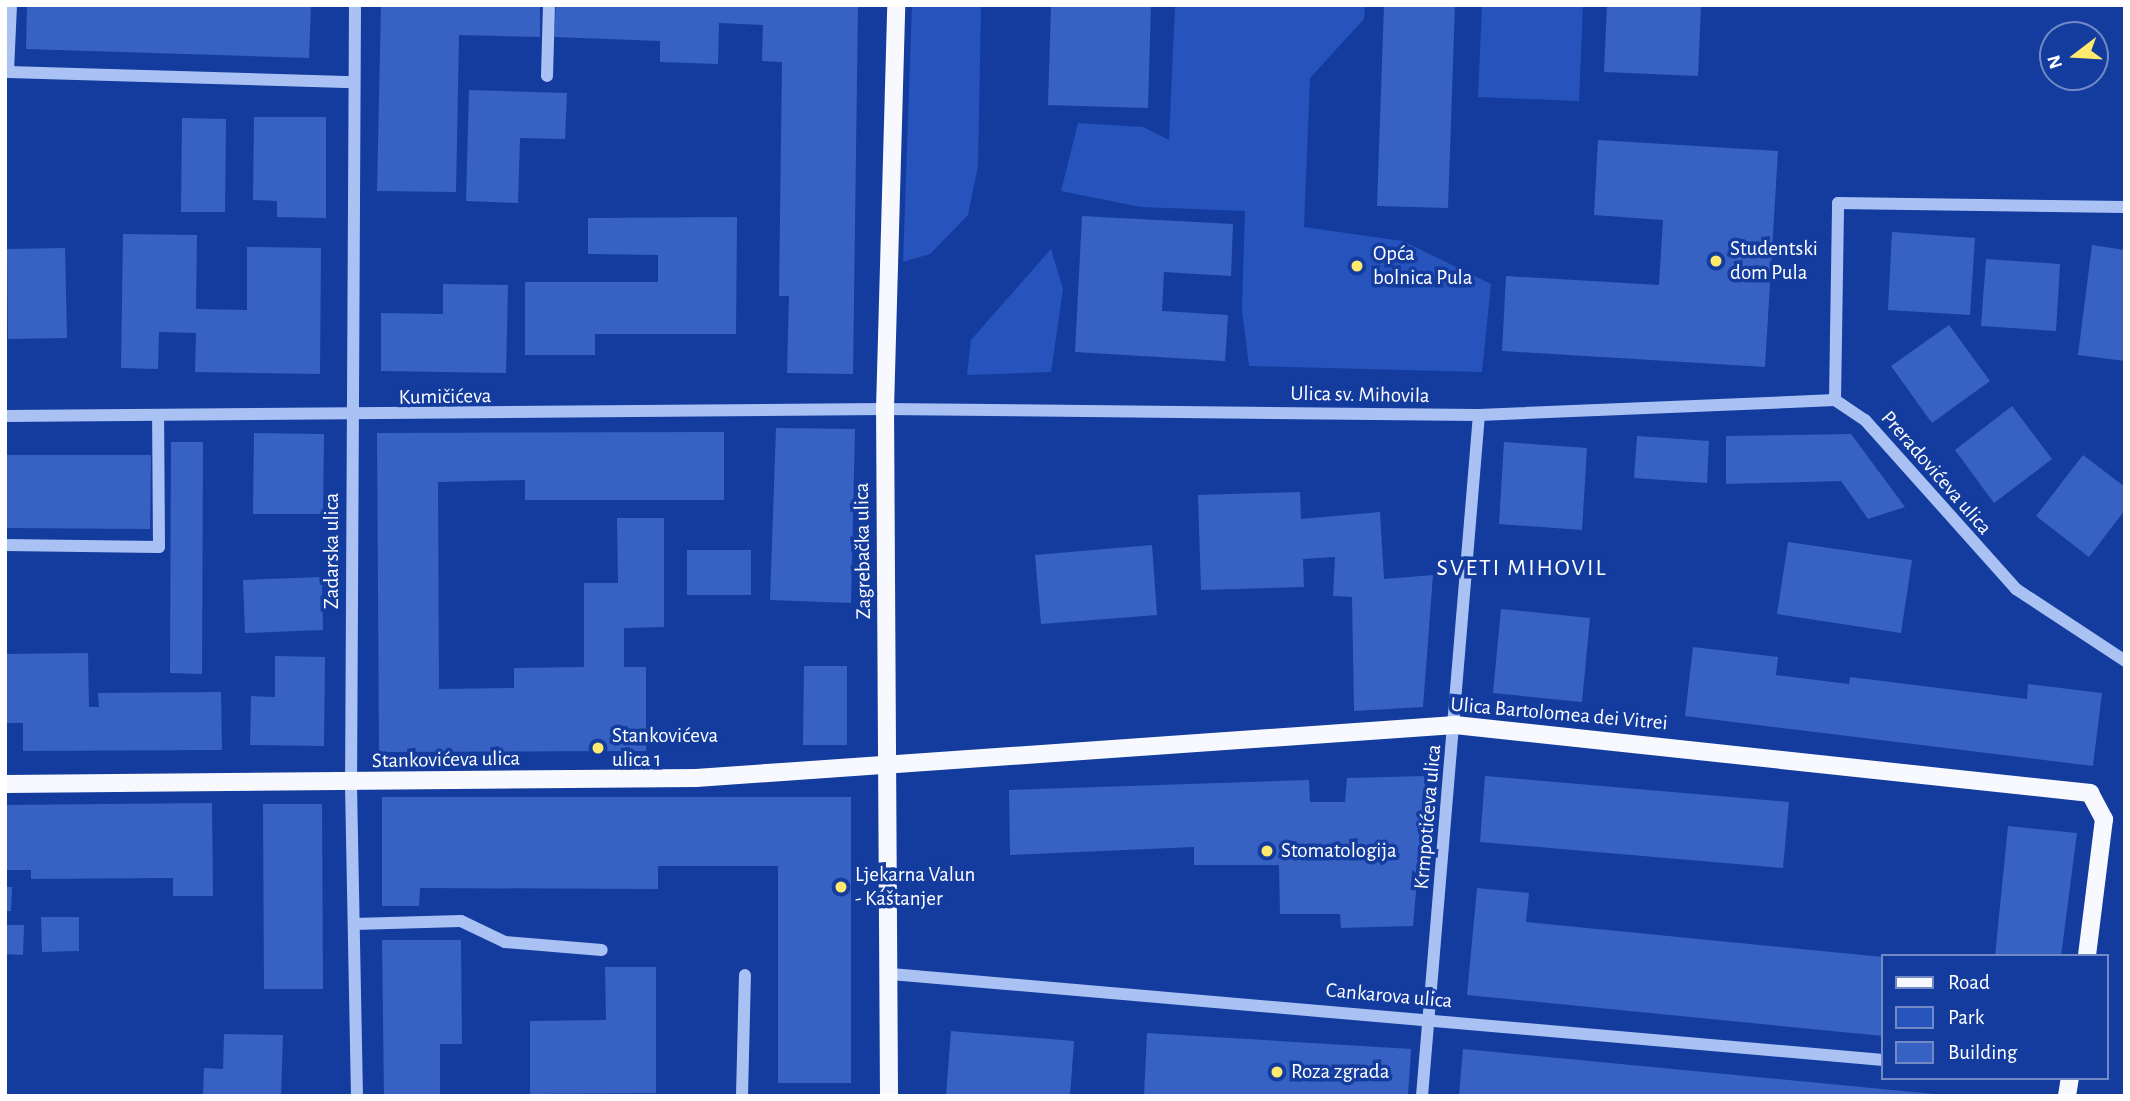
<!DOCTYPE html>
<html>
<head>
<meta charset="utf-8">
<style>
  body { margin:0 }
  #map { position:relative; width:2130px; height:1101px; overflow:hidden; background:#133c9e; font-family:"Alegreya Sans",sans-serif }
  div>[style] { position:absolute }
  .green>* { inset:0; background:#2654bc }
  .building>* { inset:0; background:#3762c3 }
  .minor>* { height:12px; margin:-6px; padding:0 6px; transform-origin:6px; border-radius:6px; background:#aac1f4 }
  .major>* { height:18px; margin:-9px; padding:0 9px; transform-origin:9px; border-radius:9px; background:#f7f9ff }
  .dots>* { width:19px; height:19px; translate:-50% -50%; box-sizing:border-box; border:4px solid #133c9e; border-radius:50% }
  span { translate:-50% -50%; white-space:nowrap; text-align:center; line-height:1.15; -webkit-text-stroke:7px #133c9e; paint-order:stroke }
  .poi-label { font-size:21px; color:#fff }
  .left { translate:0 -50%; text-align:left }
  .street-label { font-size:21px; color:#fff }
  .quarter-label { font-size:24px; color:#fff; letter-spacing:2px }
  .frame { position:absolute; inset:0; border:7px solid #fff; pointer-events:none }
  .legend { position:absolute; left:1881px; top:954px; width:228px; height:126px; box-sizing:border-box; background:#133c9e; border:2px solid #718ac5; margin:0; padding:9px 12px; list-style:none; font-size:21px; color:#fff }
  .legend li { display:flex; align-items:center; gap:14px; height:35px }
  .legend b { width:35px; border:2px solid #718ac5 }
  .north { position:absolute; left:2039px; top:21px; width:70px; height:70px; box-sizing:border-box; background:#133c9e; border:2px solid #718ac5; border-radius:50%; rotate:253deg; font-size:19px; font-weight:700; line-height:28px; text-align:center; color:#fff }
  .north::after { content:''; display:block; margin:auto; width:24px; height:32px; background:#ffea6d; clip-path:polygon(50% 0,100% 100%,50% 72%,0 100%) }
</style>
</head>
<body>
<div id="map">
  <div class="green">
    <i style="clip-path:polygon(912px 5px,981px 5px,978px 166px,968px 215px,930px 254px,903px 262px)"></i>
    <i style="clip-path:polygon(1175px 5px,1365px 5px,1364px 19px,1310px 78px,1304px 227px,1403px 241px,1491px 284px,1482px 372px,1249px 366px,1242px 310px,1245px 211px,1141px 207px,1061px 191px,1078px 123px,1143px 127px,1169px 140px)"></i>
    <i style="clip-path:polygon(1482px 5px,1583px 5px,1579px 101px,1478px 97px)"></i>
    <i style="clip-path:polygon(1051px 249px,1063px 289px,1051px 372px,967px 375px,971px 340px)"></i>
  </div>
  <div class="building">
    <i style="clip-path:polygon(27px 5px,311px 5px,309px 58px,26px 49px)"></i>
    <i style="clip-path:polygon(381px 5px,540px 5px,540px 37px,459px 35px,456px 192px,377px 191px)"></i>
    <i style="clip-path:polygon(556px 5px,858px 5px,853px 374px,787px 373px,789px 296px,779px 296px,782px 62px,762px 61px,763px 25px,719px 23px,718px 64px,660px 62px,660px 41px,554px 37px)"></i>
    <i style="clip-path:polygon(1051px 5px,1151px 5px,1148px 108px,1048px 105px)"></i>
    <i style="clip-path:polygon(1384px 5px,1455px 5px,1448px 208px,1377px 206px)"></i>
    <i style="clip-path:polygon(1607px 5px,1701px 5px,1698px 76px,1604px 72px)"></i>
    <i style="clip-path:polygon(469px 90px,567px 93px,565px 139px,520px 138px,518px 203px,466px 201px)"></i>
    <i style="clip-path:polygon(254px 117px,326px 117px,326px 218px,277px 217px,277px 201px,253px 200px)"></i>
    <i style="clip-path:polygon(182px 118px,226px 119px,225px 212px,181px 212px)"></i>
    <i style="clip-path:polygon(1598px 140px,1778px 151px,1765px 367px,1502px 351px,1506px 276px,1659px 285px,1663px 220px,1594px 215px)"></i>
    <i style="clip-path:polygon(1082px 216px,1233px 224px,1231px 276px,1164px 272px,1162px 311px,1228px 315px,1225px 361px,1075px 352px)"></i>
    <i style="clip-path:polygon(737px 217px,736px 334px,595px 334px,595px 355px,525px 355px,525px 282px,658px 282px,658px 255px,588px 254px,588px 218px)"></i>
    <i style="clip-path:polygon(1892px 232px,1975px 238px,1970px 315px,1888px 310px)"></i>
    <i style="clip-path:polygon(123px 234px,197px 235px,196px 309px,247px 310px,247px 247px,321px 248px,320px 374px,195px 372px,196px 333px,159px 332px,158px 369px,121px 368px)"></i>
    <i style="clip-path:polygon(2092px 245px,2125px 250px,2125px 361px,2078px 355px)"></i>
    <i style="clip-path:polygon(65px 248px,67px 338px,8px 339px,7px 249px)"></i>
    <i style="clip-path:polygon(1986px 259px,2060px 264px,2056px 331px,1981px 326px)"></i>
    <i style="clip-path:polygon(443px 284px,508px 285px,506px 373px,381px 371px,381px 313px,443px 314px)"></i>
    <i style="clip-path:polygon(1949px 325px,1990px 381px,1932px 423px,1891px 366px)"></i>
    <i style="clip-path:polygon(2012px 406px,2052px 459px,1994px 503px,1955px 450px)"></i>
    <i style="clip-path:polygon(776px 428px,855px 429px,851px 603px,770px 600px)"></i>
    <i style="clip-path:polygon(724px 432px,724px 500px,525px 500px,525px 480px,438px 482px,439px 689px,514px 688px,514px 668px,584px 667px,584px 583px,618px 583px,617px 518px,664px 518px,664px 627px,624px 628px,624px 667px,646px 667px,646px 751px,379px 752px,377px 433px)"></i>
    <i style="clip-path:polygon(254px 433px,324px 434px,323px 514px,253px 514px)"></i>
    <i style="clip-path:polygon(1851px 434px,1905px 507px,1868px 519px,1841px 481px,1726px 484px,1726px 436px)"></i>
    <i style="clip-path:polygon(1637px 436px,1709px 441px,1707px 483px,1634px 478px)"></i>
    <i style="clip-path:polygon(171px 442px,203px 442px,202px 674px,170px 673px)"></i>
    <i style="clip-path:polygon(1504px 442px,1587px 448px,1582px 530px,1499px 524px)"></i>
    <i style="clip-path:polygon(5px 455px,151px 455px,150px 529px,5px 528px)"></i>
    <i style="clip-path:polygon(2083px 455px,2125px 487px,2125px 510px,2089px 557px,2036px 516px)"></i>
    <i style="clip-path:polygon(1300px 492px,1301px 519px,1380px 512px,1384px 579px,1433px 575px,1423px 707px,1354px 711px,1352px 597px,1333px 596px,1335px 557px,1303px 559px,1304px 587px,1201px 590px,1198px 495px)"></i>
    <i style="clip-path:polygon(1788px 542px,1912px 560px,1901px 633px,1777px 614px)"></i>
    <i style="clip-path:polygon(1152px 545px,1157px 615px,1041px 624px,1035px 555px)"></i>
    <i style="clip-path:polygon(687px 550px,751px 550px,751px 595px,687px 595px)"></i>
    <i style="clip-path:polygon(322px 577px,323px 630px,245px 633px,243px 580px)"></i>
    <i style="clip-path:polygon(1501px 609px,1590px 618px,1582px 702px,1493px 693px)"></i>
    <i style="clip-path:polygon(1693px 647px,1778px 657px,1776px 675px,1849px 684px,1850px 677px,2027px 699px,2028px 684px,2102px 693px,2093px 766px,1685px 716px)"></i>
    <i style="clip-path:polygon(88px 653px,89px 707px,99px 707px,98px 693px,221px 692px,222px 750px,23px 751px,23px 723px,5px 723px,5px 654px)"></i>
    <i style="clip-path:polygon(275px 656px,325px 657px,324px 746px,250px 745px,251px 696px,275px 697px)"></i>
    <i style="clip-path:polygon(804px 666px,847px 666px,847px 745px,803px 745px)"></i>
    <i style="clip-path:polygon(1426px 776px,1413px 926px,1341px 928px,1340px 914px,1280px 914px,1279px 865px,1194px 865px,1194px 847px,1010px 855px,1009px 790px,1309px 780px,1310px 802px,1345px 802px,1347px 778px)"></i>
    <i style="clip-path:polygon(1485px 776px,1789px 802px,1783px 868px,1480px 842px)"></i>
    <i style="clip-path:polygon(382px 797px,851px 797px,851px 1083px,778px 1083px,778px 866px,658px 866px,658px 889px,420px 888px,419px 906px,382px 906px)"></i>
    <i style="clip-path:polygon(212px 803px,213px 896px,173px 896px,173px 878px,31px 879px,31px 870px,5px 870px,5px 805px)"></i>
    <i style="clip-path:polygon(263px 804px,322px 804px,323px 989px,264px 989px)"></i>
    <i style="clip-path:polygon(2008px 826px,2077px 833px,2061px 956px,1995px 956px)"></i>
    <i style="clip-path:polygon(5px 887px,12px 887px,11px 911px,5px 911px)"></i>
    <i style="clip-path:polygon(1477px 888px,1529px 893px,1526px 922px,1883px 957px,1883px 1036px,1467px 995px)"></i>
    <i style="clip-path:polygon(41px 917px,79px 917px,79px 951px,42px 952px)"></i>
    <i style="clip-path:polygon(5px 925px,24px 925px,23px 955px,5px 954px)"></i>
    <i style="clip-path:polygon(382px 940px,461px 940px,462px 1044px,440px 1044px,440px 1096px,384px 1096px)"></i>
    <i style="clip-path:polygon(605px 967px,656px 967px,656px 1093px,530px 1094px,530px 1021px,606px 1020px)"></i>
    <i style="clip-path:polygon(951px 1031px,1074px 1041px,1070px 1096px,946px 1096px)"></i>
    <i style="clip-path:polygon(1147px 1033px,1411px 1049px,1408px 1096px,1144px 1096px)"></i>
    <i style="clip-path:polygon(224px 1034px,283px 1035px,281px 1096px,203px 1096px,204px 1068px,223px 1069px)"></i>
    <i style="clip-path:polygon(1463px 1049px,1934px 1094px,1934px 1096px,1459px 1096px)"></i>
  </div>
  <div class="minor">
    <i style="left:11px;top:5px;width:67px;rotate:92.6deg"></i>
    <i style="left:8px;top:72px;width:346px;rotate:1.7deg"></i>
    <i style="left:355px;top:5px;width:780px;rotate:90.29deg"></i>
    <i style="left:351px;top:785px;width:311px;rotate:88.9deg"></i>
    <i style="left:547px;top:76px;width:71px;rotate:-88.4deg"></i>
    <i style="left:1835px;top:400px;width:197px;rotate:-89.1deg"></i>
    <i style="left:1838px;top:203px;width:287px;rotate:0.8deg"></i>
    <i style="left:1835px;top:400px;width:36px;rotate:34deg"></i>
    <i style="left:1865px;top:420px;width:227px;rotate:48.2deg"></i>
    <i style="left:2016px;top:589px;width:131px;rotate:33.4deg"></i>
    <i style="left:5px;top:416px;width:880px;rotate:-0.46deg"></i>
    <i style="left:885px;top:409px;width:594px;rotate:0.58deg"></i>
    <i style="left:1479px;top:415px;width:356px;rotate:-2.4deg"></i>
    <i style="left:5px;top:545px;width:154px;rotate:0.7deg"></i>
    <i style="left:159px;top:547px;width:130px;rotate:-90.4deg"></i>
    <i style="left:354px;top:924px;width:107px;rotate:-1.6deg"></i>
    <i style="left:461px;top:921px;width:49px;rotate:25.5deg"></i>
    <i style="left:505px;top:942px;width:97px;rotate:4.7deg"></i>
    <i style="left:891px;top:974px;width:996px;rotate:4.95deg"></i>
    <i style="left:742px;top:1096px;width:121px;rotate:-88.6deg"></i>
    <i style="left:1422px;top:1096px;width:683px;rotate:-85.22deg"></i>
  </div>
  <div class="major">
    <i style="left:5px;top:784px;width:691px;rotate:-0.5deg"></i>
    <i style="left:696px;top:778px;width:761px;rotate:-3.99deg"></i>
    <i style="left:1455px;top:725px;width:639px;rotate:6.11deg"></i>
    <i style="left:2090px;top:793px;width:30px;rotate:62deg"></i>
    <i style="left:2104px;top:819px;width:138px;rotate:97.1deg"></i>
    <i style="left:889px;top:1096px;width:687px;rotate:-90.33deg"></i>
    <i style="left:885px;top:409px;width:404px;rotate:-88.4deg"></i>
    <i style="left:2067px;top:1096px;width:18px;rotate:-81deg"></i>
  </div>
  <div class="dots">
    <i style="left:1716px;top:261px;background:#ffea6d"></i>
    <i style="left:1357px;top:266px;background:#ffea6d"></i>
    <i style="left:598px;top:748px;background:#ffea6d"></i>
    <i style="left:1267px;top:851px;background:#ffea6d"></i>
    <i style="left:841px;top:887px;background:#ffea6d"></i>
    <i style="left:1277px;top:1072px;background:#ffea6d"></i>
  </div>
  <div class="poi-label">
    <span class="left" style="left:1730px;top:261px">Studentski<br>dom Pula</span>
    <span class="left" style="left:1373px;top:266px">Opća<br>bolnica Pula</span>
    <span class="left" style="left:612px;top:748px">Stankovićeva<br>ulica 1</span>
    <span class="left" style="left:1281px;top:851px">Stomatologija</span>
    <span class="left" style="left:855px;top:887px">Ljekarna Valun<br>- Kaštanjer</span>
    <span class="left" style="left:1291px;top:1072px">Roza zgrada</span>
  </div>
  <div class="street-label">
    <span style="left:1360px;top:395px;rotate:1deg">Ulica sv. Mihovila</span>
    <span style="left:445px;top:397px;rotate:-1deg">Kumičićeva</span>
    <span style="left:1936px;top:473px;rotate:49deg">Preradovićeva ulica</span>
    <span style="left:332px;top:551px;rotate:-90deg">Zadarska ulica</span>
    <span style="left:863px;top:551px;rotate:-91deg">Zagrebačka ulica</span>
    <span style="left:1559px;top:714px;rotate:5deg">Ulica Bartolomea dei Vitrei</span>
    <span style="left:446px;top:760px;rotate:-1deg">Stankovićeva ulica</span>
    <span style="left:1428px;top:817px;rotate:-85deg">Krmpotićeva ulica</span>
    <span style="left:1389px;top:996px;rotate:5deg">Cankarova ulica</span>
  </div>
  <div class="quarter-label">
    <span style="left:1522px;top:569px">SVETI MIHOVIL</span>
  </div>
  <div class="frame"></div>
  <ul class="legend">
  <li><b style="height:9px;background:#f7f9ff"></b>Road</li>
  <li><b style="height:19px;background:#2654bc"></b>Park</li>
  <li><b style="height:19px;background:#3762c3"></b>Building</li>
  </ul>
  <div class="north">N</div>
</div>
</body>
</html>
